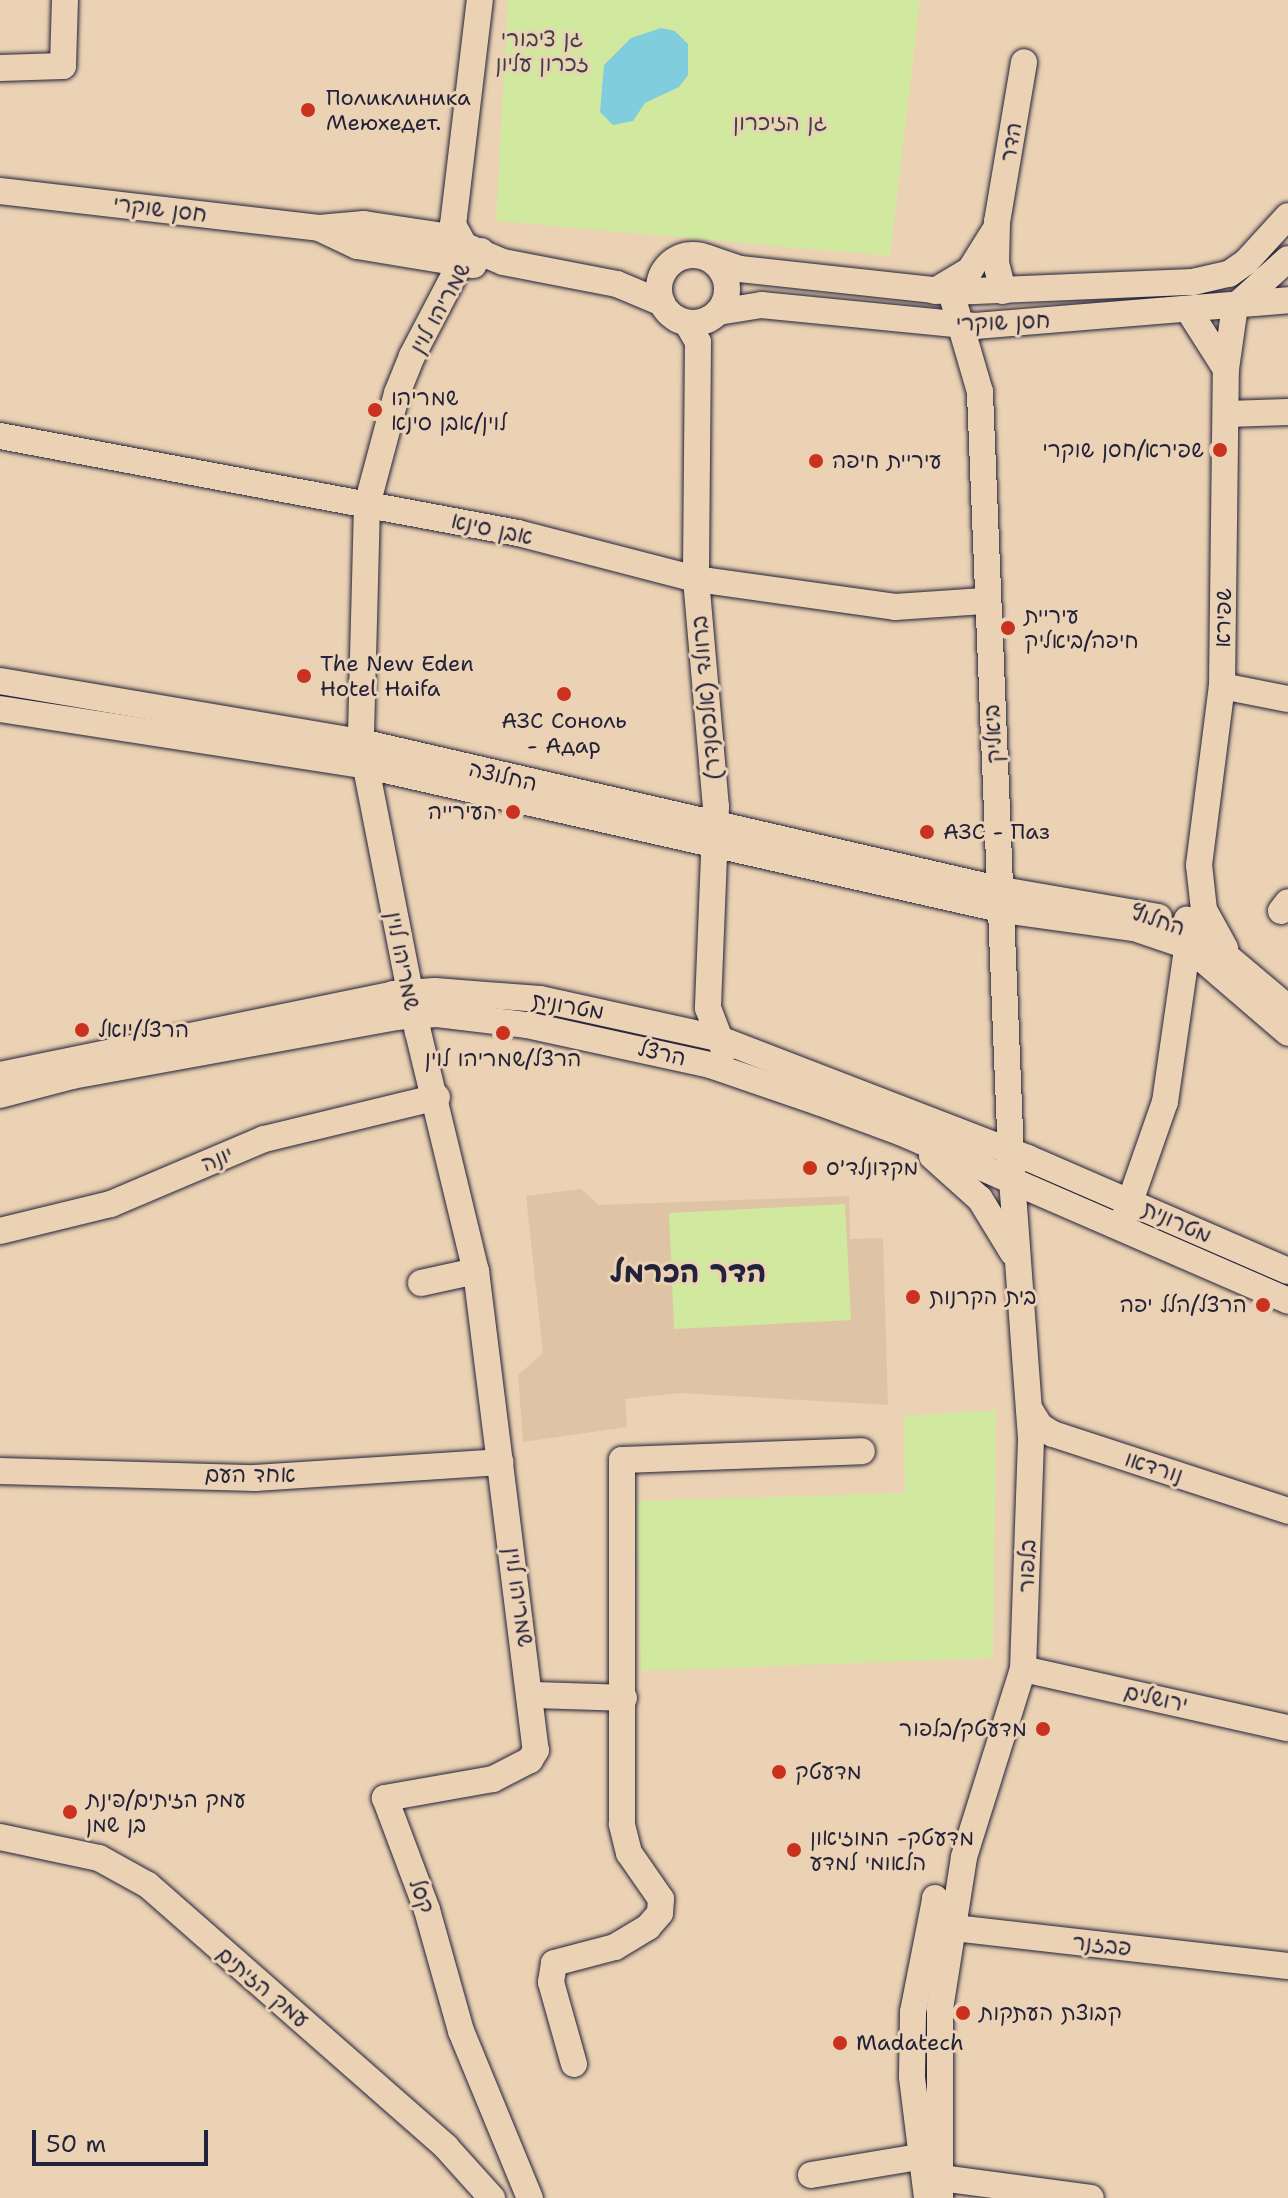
<!DOCTYPE html>
<html>
<head>
<meta charset="utf-8">
<style>
  body { margin:0 }
  #map { position:relative; width:1288px; height:2198px; overflow:hidden; background:#ecd2b4; font-family:"Shantell Sans","Playpen Sans Hebrew",sans-serif }
  div>[style] { position:absolute }
  .built>* { inset:0; background:#dec4a4 }
  .green>* { inset:0; background:#d1e99f }
  .water>* { inset:0; background:#7fcddd }
  .roads { filter:drop-shadow(0 0 2px #22223b) drop-shadow(0 0 2px #22223b) }
  .minor>* { height:26px; margin:-13px; padding:0 13px; transform-origin:13px; border-radius:13px; background:#ecd2b4 }
  .minor>.ring { margin:-13px; padding:0; box-sizing:content-box; background:none; border:26px solid #ecd2b4; border-radius:50% }
  .dots>* { width:22px; height:22px; translate:-50% -50%; box-sizing:border-box; border:4px solid #ecd2b4; border-radius:50% }
  span { translate:-50% -50%; white-space:nowrap; text-align:center; line-height:1.15; -webkit-text-stroke:6px #ecd2b4; paint-order:stroke }
  .park-label { font-size:22px; color:#3c404a }
  .poi-label { font-size:22px; color:#22223b }
  .left { translate:0 -50%; text-align:left }
  .right { translate:-100% -50%; text-align:right }
  .street-label { font-size:22px; color:#22223b }
  .district-label { font-size:30px; color:#22223b; font-weight:700 }
  .scale { position:absolute; left:32px; top:2130px; width:176px; height:36px; box-sizing:border-box; border:4px solid #22223b; border-top:0; padding-left:10px; font-size:24px; line-height:28px; white-space:nowrap; color:#22223b; -webkit-text-stroke:6px #ecd2b4; paint-order:stroke }
</style>
</head>
<body>
<div id="map">
  <div class="built">
    <i style="clip-path:polygon(581px 1189px,599px 1205px,849px 1196px,850px 1239px,883px 1238px,888px 1405px,680px 1393px,625px 1399px,627px 1427px,523px 1442px,518px 1375px,543px 1353px,526px 1196px)"></i>
  </div>
  <div class="green">
    <i style="clip-path:polygon(508px 0,920px 0,890px 256px,496px 221px)"></i>
    <i style="clip-path:polygon(845px 1204px,851px 1320px,674px 1329px,669px 1213px)"></i>
    <i style="clip-path:polygon(996px 1410px,993px 1658px,641px 1671px,637px 1501px,905px 1493px,904px 1416px)"></i>
  </div>
  <div class="water">
    <i style="clip-path:polygon(661px 28px,675px 31px,688px 44px,688px 75px,679px 87px,645px 103px,633px 121px,613px 125px,600px 112px,604px 65px,631px 38px)"></i>
  </div>
  <div class="roads">
    <div class="minor">
      <i style="left:0;top:68px;width:63px;rotate:-1.8deg"></i>
      <i style="left:63px;top:66px;width:66px;rotate:-88.3deg"></i>
      <i style="left:0;top:191px;width:321px;rotate:6.6deg"></i>
      <i style="left:319px;top:228px;width:45px;rotate:-5.1deg"></i>
      <i style="left:364px;top:224px;width:79px;rotate:8.7deg"></i>
      <i style="left:442px;top:236px;width:66px;rotate:23.1deg"></i>
      <i style="left:503px;top:262px;width:116px;rotate:10.9deg"></i>
      <i style="left:617px;top:284px;width:49px;rotate:22.9deg"></i>
      <i style="left:319px;top:228px;width:42px;rotate:25.3deg"></i>
      <i style="left:357px;top:246px;width:118px;rotate:9.3deg"></i>
      <i style="left:463px;top:243px;width:21px;rotate:-119deg"></i>
      <i style="left:453px;top:225px;width:227px;rotate:-83.2deg"></i>
      <i style="left:481px;top:251px;width:11px;rotate:170deg"></i>
      <i style="left:470px;top:253px;width:17px;rotate:130deg"></i>
      <i style="left:459px;top:266px;width:102px;rotate:117.6deg"></i>
      <i style="left:412px;top:356px;width:40px;rotate:112deg"></i>
      <i style="left:397px;top:393px;width:116px;rotate:105deg"></i>
      <i style="left:367px;top:505px;width:237px;rotate:91.5deg"></i>
      <i style="left:361px;top:742px;width:296px;rotate:78.9deg"></i>
      <i style="left:418px;top:1032px;width:246px;rotate:76.4deg"></i>
      <i style="left:476px;top:1271px;width:483px;rotate:82.9deg"></i>
      <i style="left:536px;top:1750px;width:12px;rotate:121deg"></i>
      <i style="left:530px;top:1760px;width:42px;rotate:152.8deg"></i>
      <i style="left:493px;top:1779px;width:110px;rotate:170deg"></i>
      <i style="left:385px;top:1798px;width:120px;rotate:69.4deg"></i>
      <i style="left:427px;top:1910px;width:126px;rotate:74.3deg"></i>
      <i style="left:461px;top:2031px;width:181px;rotate:67.6deg"></i>
      <i class="ring" style="left:659px;top:255px;width:42px;height:42px"></i>
      <i style="left:708px;top:258px;width:34px;rotate:19deg"></i>
      <i style="left:740px;top:269px;width:212px;rotate:6.2deg"></i>
      <i style="left:951px;top:292px;width:242px;rotate:-2.4deg"></i>
      <i style="left:1193px;top:282px;width:37px;rotate:-13deg"></i>
      <i style="left:1229px;top:274px;width:21px;rotate:-35deg"></i>
      <i style="left:1246px;top:262px;width:62px;rotate:-47.6deg"></i>
      <i style="left:935px;top:291px;width:41px;rotate:-31deg"></i>
      <i style="left:970px;top:270px;width:47px;rotate:-58deg"></i>
      <i style="left:1003px;top:291px;width:29px;rotate:-104deg"></i>
      <i style="left:996px;top:263px;width:41px;rotate:-88.6deg"></i>
      <i style="left:997px;top:222px;width:162px;rotate:-80.4deg"></i>
      <i style="left:1238px;top:304px;width:67px;rotate:-42deg"></i>
      <i style="left:1189px;top:311px;width:69px;rotate:57.5deg"></i>
      <i style="left:718px;top:312px;width:44px;rotate:-9.2deg"></i>
      <i style="left:761px;top:305px;width:215px;rotate:5.6deg"></i>
      <i style="left:975px;top:326px;width:314px;rotate:-4.7deg"></i>
      <i style="left:687px;top:323px;width:22px;rotate:60deg"></i>
      <i style="left:698px;top:342px;width:237px;rotate:90.5deg"></i>
      <i style="left:696px;top:579px;width:228px;rotate:85deg"></i>
      <i style="left:716px;top:806px;width:202px;rotate:92.3deg"></i>
      <i style="left:708px;top:1008px;width:45px;rotate:69.1deg"></i>
      <i style="left:1227px;top:414px;width:61px;rotate:-1.9deg"></i>
      <i style="left:0;top:436px;width:527px;rotate:10.61deg"></i>
      <i style="left:518px;top:533px;width:184px;rotate:14.5deg"></i>
      <i style="left:696px;top:579px;width:201px;rotate:8deg"></i>
      <i style="left:895px;top:607px;width:89px;rotate:-3.9deg"></i>
      <i style="left:0;top:681px;width:366px;rotate:9.6deg"></i>
      <i style="left:361px;top:742px;width:658px;rotate:13deg"></i>
      <i style="left:1002px;top:890px;width:159px;rotate:9.8deg"></i>
      <i style="left:1222px;top:686px;width:67px;rotate:11.1deg"></i>
      <i style="left:0;top:709px;width:367px;rotate:8.8deg"></i>
      <i style="left:363px;top:765px;width:657px;rotate:12.75deg"></i>
      <i style="left:1004px;top:910px;width:131px;rotate:7.9deg"></i>
      <i style="left:1134px;top:928px;width:56px;rotate:18.8deg"></i>
      <i style="left:1187px;top:946px;width:133px;rotate:40.7deg"></i>
      <i style="left:1281px;top:911px;width:11px;rotate:-52deg"></i>
      <i style="left:1199px;top:933px;width:116px;rotate:40.1deg"></i>
      <i style="left:1225px;top:948px;width:43px;rotate:-118.9deg"></i>
      <i style="left:1204px;top:910px;width:45px;rotate:-96.3deg"></i>
      <i style="left:1199px;top:865px;width:180px;rotate:-82.7deg"></i>
      <i style="left:1222px;top:686px;width:317px;rotate:-89.3deg"></i>
      <i style="left:1226px;top:369px;width:64px;rotate:-81.9deg"></i>
      <i style="left:0;top:1075px;width:401px;rotate:-11.6deg"></i>
      <i style="left:393px;top:994px;width:42px;rotate:-4.1deg"></i>
      <i style="left:435px;top:991px;width:105px;rotate:4.4deg"></i>
      <i style="left:540px;top:999px;width:181px;rotate:12.4deg"></i>
      <i style="left:717px;top:1038px;width:333px;rotate:21.1deg"></i>
      <i style="left:1028px;top:1158px;width:283px;rotate:23.5deg"></i>
      <i style="left:0;top:1095px;width:74px;rotate:-14.8deg"></i>
      <i style="left:72px;top:1076px;width:329px;rotate:-10.3deg"></i>
      <i style="left:396px;top:1017px;width:41px;rotate:-4.2deg"></i>
      <i style="left:437px;top:1014px;width:91px;rotate:7deg"></i>
      <i style="left:527px;top:1025px;width:187px;rotate:12.3deg"></i>
      <i style="left:710px;top:1065px;width:117px;rotate:18.9deg"></i>
      <i style="left:821px;top:1103px;width:84px;rotate:20.2deg"></i>
      <i style="left:900px;top:1132px;width:423px;rotate:23.5deg"></i>
      <i style="left:932px;top:1156px;width:64px;rotate:41.9deg"></i>
      <i style="left:980px;top:1199px;width:63px;rotate:58.6deg"></i>
      <i style="left:1125px;top:1216px;width:121px;rotate:-70.7deg"></i>
      <i style="left:1165px;top:1102px;width:175px;rotate:-81.8deg"></i>
      <i style="left:1190px;top:929px;width:10px;rotate:-107deg"></i>
      <i style="left:0;top:1231px;width:114px;rotate:-13.7deg"></i>
      <i style="left:111px;top:1204px;width:166px;rotate:-23deg"></i>
      <i style="left:264px;top:1139px;width:178px;rotate:-13.6deg"></i>
      <i style="left:421px;top:1283px;width:56px;rotate:-12.3deg"></i>
      <i style="left:1030px;top:1410px;width:19px;rotate:58deg"></i>
      <i style="left:1040px;top:1426px;width:15px;rotate:32deg"></i>
      <i style="left:1053px;top:1434px;width:247px;rotate:18.1deg"></i>
      <i style="left:0;top:1471px;width:255px;rotate:1.6deg"></i>
      <i style="left:255px;top:1478px;width:246px;rotate:-3.7deg"></i>
      <i style="left:1023px;top:1669px;width:271px;rotate:12.6deg"></i>
      <i style="left:531px;top:1695px;width:93px;rotate:1.8deg"></i>
      <i style="left:0;top:1837px;width:101px;rotate:12deg"></i>
      <i style="left:99px;top:1858px;width:56px;rotate:28.9deg"></i>
      <i style="left:148px;top:1885px;width:397px;rotate:41.3deg"></i>
      <i style="left:446px;top:2147px;width:69px;rotate:48deg"></i>
      <i style="left:935px;top:1898px;width:23px;rotate:70deg"></i>
      <i style="left:943px;top:1920px;width:14px;rotate:36deg"></i>
      <i style="left:954px;top:1928px;width:336px;rotate:6.5deg"></i>
      <i style="left:574px;top:2064px;width:85px;rotate:-105.7deg"></i>
      <i style="left:551px;top:1982px;width:19px;rotate:-81deg"></i>
      <i style="left:554px;top:1963px;width:63px;rotate:-14.7deg"></i>
      <i style="left:615px;top:1947px;width:39px;rotate:-31deg"></i>
      <i style="left:648px;top:1927px;width:18px;rotate:-49deg"></i>
      <i style="left:660px;top:1913px;width:14px;rotate:-86deg"></i>
      <i style="left:661px;top:1899px;width:56px;rotate:-124.8deg"></i>
      <i style="left:629px;top:1853px;width:30px;rotate:-104deg"></i>
      <i style="left:622px;top:1824px;width:364px;rotate:-90deg"></i>
      <i style="left:622px;top:1460px;width:240px;rotate:-2.1deg"></i>
      <i style="left:811px;top:2175px;width:109px;rotate:-9.5deg"></i>
      <i style="left:941px;top:2178px;width:151px;rotate:7.6deg"></i>
      <i style="left:927px;top:2198px;width:122px;rotate:-97.1deg"></i>
      <i style="left:912px;top:2077px;width:65px;rotate:-89.1deg"></i>
      <i style="left:913px;top:2012px;width:114px;rotate:-78.9deg"></i>
      <i style="left:940px;top:2198px;width:189px;rotate:-90deg"></i>
      <i style="left:940px;top:2009px;width:154px;rotate:-81deg"></i>
      <i style="left:964px;top:1857px;width:197px;rotate:-72.6deg"></i>
      <i style="left:1023px;top:1669px;width:231px;rotate:-88deg"></i>
      <i style="left:1031px;top:1438px;width:259px;rotate:-94.2deg"></i>
      <i style="left:1012px;top:1180px;width:789px;rotate:-92.33deg"></i>
      <i style="left:980px;top:392px;width:104px;rotate:-106.2deg"></i>
    </div>
  </div>
  <div class="dots">
    <i style="left:308px;top:110px;background:#c8321e"></i>
    <i style="left:375px;top:410px;background:#c8321e"></i>
    <i style="left:1220px;top:450px;background:#c8321e"></i>
    <i style="left:816px;top:461px;background:#c8321e"></i>
    <i style="left:1008px;top:628px;background:#c8321e"></i>
    <i style="left:304px;top:676px;background:#c8321e"></i>
    <i style="left:564px;top:694px;background:#c8321e"></i>
    <i style="left:513px;top:812px;background:#c8321e"></i>
    <i style="left:927px;top:832px;background:#c8321e"></i>
    <i style="left:82px;top:1030px;background:#c8321e"></i>
    <i style="left:503px;top:1033px;background:#c8321e"></i>
    <i style="left:810px;top:1168px;background:#c8321e"></i>
    <i style="left:913px;top:1297px;background:#c8321e"></i>
    <i style="left:1263px;top:1305px;background:#c8321e"></i>
    <i style="left:1043px;top:1729px;background:#c8321e"></i>
    <i style="left:779px;top:1772px;background:#c8321e"></i>
    <i style="left:70px;top:1812px;background:#c8321e"></i>
    <i style="left:794px;top:1850px;background:#c8321e"></i>
    <i style="left:963px;top:2013px;background:#c8321e"></i>
    <i style="left:840px;top:2043px;background:#c8321e"></i>
  </div>
  <div class="park-label">
    <span style="left:542px;top:51px">גן ציבורי<br>זכרון עליון</span>
    <span style="left:780px;top:123px">גן הזיכרון</span>
  </div>
  <div class="poi-label">
    <span class="left" style="left:326px;top:110px">Поликлиника<br>Меюхедет.</span>
    <span class="left" style="left:391px;top:410px">שמריהו<br>לוין/אבן סינא</span>
    <span class="right" style="left:1204px;top:450px">שפירא/חסן שוקרי</span>
    <span class="left" style="left:832px;top:461px">עיריית חיפה</span>
    <span class="left" style="left:1024px;top:628px">עיריית<br>חיפה/ביאליק</span>
    <span class="left" style="left:320px;top:676px">The New Eden<br>Hotel Haifa</span>
    <span style="left:564px;top:733px">АЗС Соноль<br>- Адар</span>
    <span class="right" style="left:497px;top:812px">העירייה</span>
    <span class="left" style="left:943px;top:832px">АЗС - Паз</span>
    <span class="left" style="left:98px;top:1030px">הרצל/יואל</span>
    <span style="left:503px;top:1059px">הרצל/שמריהו לוין</span>
    <span class="left" style="left:826px;top:1168px">מקדונלד'ס</span>
    <span class="left" style="left:929px;top:1297px">בית הקרנות</span>
    <span class="right" style="left:1247px;top:1305px">הרצל/הלל יפה</span>
    <span class="right" style="left:1027px;top:1729px">מדעטק/בלפור</span>
    <span class="left" style="left:795px;top:1772px">מדעטק</span>
    <span class="left" style="left:86px;top:1812px">עמק הזיתים/פינת<br>בן שמן</span>
    <span class="left" style="left:810px;top:1850px">מדעטק- המוזיאון<br>הלאומי למדע</span>
    <span class="left" style="left:979px;top:2013px">קבוצת העתקות</span>
    <span class="left" style="left:856px;top:2043px">Madatech</span>
  </div>
  <div class="street-label">
    <span style="left:1011px;top:142px;rotate:-80deg">הדר</span>
    <span style="left:160px;top:209px;rotate:7deg">חסן שוקרי</span>
    <span style="left:440px;top:308px;rotate:-61deg">שמריהו לוין</span>
    <span style="left:1003px;top:322px;rotate:-2deg">חסן שוקרי</span>
    <span style="left:492px;top:529px;rotate:12deg">אבן סינא</span>
    <span style="left:1223px;top:618px;rotate:-89deg">שפירא</span>
    <span style="left:706px;top:698px;rotate:-95deg">ברוולד (אלכסנדר)</span>
    <span style="left:993px;top:734px;rotate:-93deg">ביאליק</span>
    <span style="left:503px;top:776px;rotate:13deg">החלוצה</span>
    <span style="left:1158px;top:920px;rotate:18deg">החלוץ</span>
    <span style="left:403px;top:961px;rotate:79deg">שמריהו לוין</span>
    <span style="left:568px;top:1006px;rotate:10deg">מטרונית</span>
    <span style="left:662px;top:1053px;rotate:13deg">הרצל</span>
    <span style="left:217px;top:1159px;rotate:-23deg">יונה</span>
    <span style="left:1177px;top:1222px;rotate:24deg">מטרונית</span>
    <span style="left:1154px;top:1467px;rotate:18deg">נורדאו</span>
    <span style="left:250px;top:1475px">אחד העם</span>
    <span style="left:1027px;top:1566px;rotate:-88deg">בלפור</span>
    <span style="left:519px;top:1597px;rotate:82deg">שמריהו לוין</span>
    <span style="left:1156px;top:1698px;rotate:12deg">ירושלים</span>
    <span style="left:422px;top:1896px;rotate:70deg">קסל</span>
    <span style="left:1102px;top:1945px;rotate:6deg">פבזנר</span>
    <span style="left:263px;top:1987px;rotate:40deg">עמק הזיתים</span>
  </div>
  <div class="district-label">
    <span style="left:688px;top:1272px">הדר הכרמל</span>
  </div>
  <div class="scale">50 m</div>
</div>
</body>
</html>
